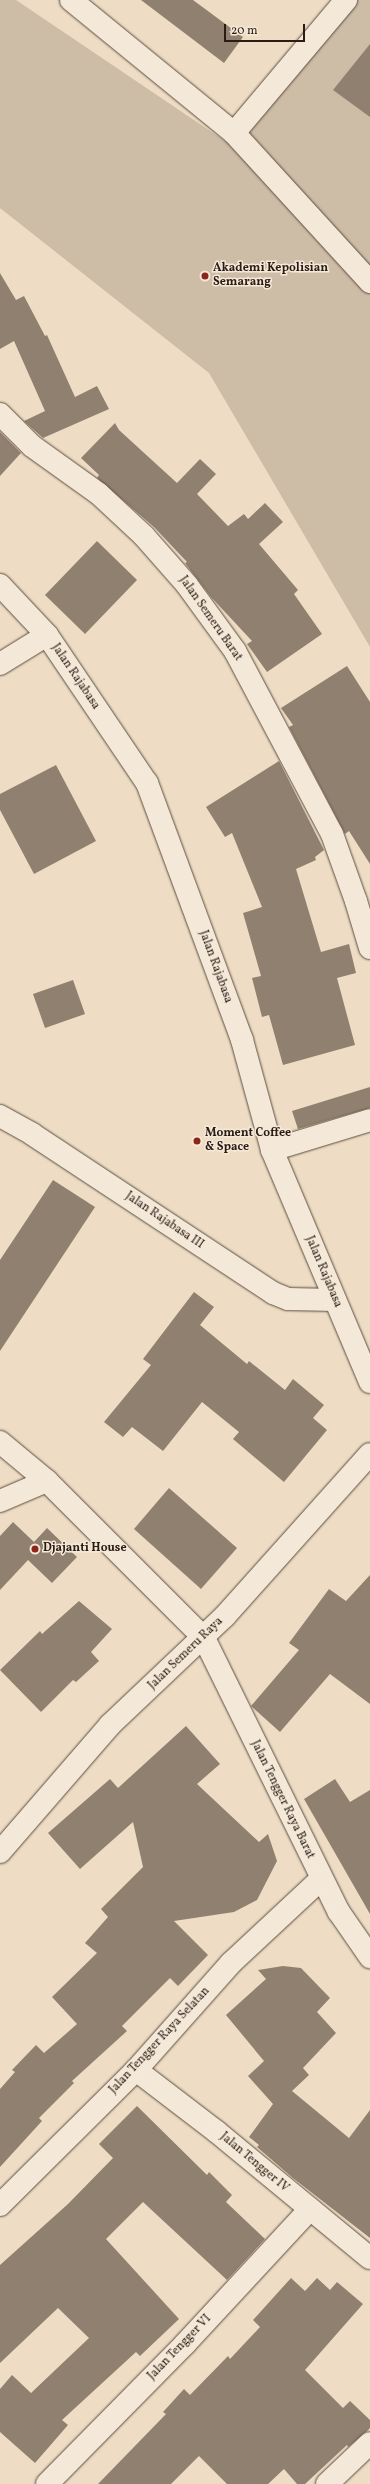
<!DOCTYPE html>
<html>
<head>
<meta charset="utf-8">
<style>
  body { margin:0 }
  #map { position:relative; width:370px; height:2484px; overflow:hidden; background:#eeddc4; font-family:Vollkorn,serif }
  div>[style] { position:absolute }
  .green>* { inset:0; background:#cdbca6 }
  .building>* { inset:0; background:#90806f }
  .roads { filter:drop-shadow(0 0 1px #5c4c3e) drop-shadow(0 0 1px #5c4c3e) }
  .minor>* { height:22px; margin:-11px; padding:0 11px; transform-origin:11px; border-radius:11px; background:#f4e9d9 }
  .tertiary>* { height:22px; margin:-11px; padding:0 11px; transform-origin:11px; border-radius:11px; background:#f4e9d9 }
  .dots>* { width:11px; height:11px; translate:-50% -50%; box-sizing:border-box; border:2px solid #f4e9d9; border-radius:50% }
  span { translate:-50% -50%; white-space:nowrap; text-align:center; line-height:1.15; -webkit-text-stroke:3px #f4e9d9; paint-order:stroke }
  .poi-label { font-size:12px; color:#2b1b12; font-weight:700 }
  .left { translate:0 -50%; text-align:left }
  .street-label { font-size:12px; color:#2b1b12 }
  .scale { position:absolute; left:224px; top:24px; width:81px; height:18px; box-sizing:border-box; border:2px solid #2b1b12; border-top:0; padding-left:5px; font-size:12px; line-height:14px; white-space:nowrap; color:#2b1b12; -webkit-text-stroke:3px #f4e9d9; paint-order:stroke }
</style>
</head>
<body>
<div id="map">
  <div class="green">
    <i style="clip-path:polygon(0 0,16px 0,225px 141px,334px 0,370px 0,370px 647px,209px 373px,0 208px)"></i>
  </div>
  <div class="building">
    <i style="clip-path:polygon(141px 0,193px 0,243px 37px,224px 63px)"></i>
    <i style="clip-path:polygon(370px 44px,370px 117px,333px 90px)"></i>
    <i style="clip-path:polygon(0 273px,16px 300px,24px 296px,45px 336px,47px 335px,75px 397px,97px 386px,109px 409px,43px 438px,24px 421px,45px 411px,14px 341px,0 349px)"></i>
    <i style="clip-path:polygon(115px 423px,119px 430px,177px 483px,200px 459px,216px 474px,197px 494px,228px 526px,244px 514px,248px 519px,265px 503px,283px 522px,259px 544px,298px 590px,294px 594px,322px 634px,267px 672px,247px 644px,252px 641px,211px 597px,185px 563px,187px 562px,154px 527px,97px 478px,99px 475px,81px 458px)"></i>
    <i style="clip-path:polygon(0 432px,21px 453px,0 476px)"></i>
    <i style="clip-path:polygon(97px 541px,137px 580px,85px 634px,45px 595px)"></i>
    <i style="clip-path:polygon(347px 666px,370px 702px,370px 864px,349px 831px,345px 834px,289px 727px,293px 725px,281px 708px)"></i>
    <i style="clip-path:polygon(279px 761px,324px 850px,315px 857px,316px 860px,296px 869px,321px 952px,349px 944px,356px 973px,337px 978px,355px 1045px,283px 1065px,269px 1015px,262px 1017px,252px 978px,261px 976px,243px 913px,262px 907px,232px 833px,225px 837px,206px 807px)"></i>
    <i style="clip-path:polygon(56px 765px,96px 841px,34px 874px,0 810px,0 794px)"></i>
    <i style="clip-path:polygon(73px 980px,85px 1014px,45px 1028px,33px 994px)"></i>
    <i style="clip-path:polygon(370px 1087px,370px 1108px,298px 1129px,292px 1111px)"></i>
    <i style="clip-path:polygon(53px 1180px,95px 1207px,0 1351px,0 1260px)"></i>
    <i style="clip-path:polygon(194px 1292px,214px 1307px,200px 1325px,247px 1364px,249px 1361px,285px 1390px,293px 1379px,324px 1405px,313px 1418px,327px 1430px,284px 1482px,233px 1439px,239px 1432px,202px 1402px,163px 1451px,132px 1427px,123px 1437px,104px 1422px,151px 1365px,143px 1359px)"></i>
    <i style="clip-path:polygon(169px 1488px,237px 1548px,201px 1589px,134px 1529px)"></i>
    <i style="clip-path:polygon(13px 1522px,34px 1542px,47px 1528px,77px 1557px,52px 1583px,28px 1560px,0 1590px,0 1536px)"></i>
    <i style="clip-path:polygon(370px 1575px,370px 1704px,330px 1674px,280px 1732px,251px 1706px,299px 1650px,289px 1643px,329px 1589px,346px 1601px)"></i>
    <i style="clip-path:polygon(79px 1601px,112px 1629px,91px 1652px,99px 1661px,76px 1682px,73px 1680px,41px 1712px,0 1670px,40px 1631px,42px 1634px)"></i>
    <i style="clip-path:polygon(186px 1726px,220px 1764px,197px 1784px,259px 1842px,268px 1834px,277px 1861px,257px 1900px,234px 1912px,174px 1921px,208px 1955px,178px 1986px,170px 1978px,122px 2026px,127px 2031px,72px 2081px,74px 2083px,39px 2118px,42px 2121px,0 2167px,0 2089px,15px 2072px,12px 2070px,36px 2045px,44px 2053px,77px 2024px,52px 1997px,97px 1953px,85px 1943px,108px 1917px,101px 1909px,143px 1867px,133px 1822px,80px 1869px,48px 1833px,110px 1779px,118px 1788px)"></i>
    <i style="clip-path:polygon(335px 1779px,350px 1802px,370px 1790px,370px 1914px,304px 1799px)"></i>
    <i style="clip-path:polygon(283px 1966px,301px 1968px,330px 1998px,317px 2012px,336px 2033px,303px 2068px,309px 2075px,292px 2091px,349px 2138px,370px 2110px,370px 2238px,293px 2178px,257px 2147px,259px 2145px,249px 2137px,273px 2104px,248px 2076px,264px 2061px,226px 2015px,266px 1979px,258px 1970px)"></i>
    <i style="clip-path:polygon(137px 2106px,207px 2175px,209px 2172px,232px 2195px,226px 2202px,265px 2239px,227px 2280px,143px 2202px,106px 2239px,179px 2319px,140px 2356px,136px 2352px,62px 2420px,68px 2425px,35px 2463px,0 2432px,0 2389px,12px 2375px,31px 2393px,89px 2338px,58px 2308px,0 2363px,0 2265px,68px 2204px,113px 2158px,99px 2144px)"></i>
    <i style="clip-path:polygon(291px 2278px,305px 2291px,317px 2278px,330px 2290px,337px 2282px,363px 2304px,305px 2370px,343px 2408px,350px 2401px,370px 2420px,370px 2428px,367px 2431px,348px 2447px,347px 2445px,305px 2484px,297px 2484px,284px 2469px,268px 2484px,227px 2484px,199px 2456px,171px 2484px,98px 2484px,166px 2414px,163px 2412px,184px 2389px,190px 2395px,228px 2356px,230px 2359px,260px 2327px,253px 2320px)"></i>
  </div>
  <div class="roads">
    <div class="minor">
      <i style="left:71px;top:0;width:210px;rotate:39.2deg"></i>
      <i style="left:234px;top:133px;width:202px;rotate:47.6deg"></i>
      <i style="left:234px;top:133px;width:174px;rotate:-49.9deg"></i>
      <i style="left:0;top:414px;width:45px;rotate:45deg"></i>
      <i style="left:32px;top:446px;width:82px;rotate:35.6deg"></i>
      <i style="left:99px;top:494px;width:62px;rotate:43deg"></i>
      <i style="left:144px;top:536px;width:65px;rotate:48.7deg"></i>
      <i style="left:187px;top:585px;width:82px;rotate:54deg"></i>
      <i style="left:235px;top:651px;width:207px;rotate:62.1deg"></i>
      <i style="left:332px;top:834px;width:71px;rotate:70.3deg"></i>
      <i style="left:356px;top:901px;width:49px;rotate:73.4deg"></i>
      <i style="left:0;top:664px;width:55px;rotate:-31.7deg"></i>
      <i style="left:0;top:1116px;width:37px;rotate:29deg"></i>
      <i style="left:32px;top:1134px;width:289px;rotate:33.4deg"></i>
      <i style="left:273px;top:1293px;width:16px;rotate:22deg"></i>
      <i style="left:288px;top:1299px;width:47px;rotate:1.2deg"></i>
      <i style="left:272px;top:1150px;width:102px;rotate:-17deg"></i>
      <i style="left:0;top:1442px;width:61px;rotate:39.7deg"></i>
      <i style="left:47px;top:1481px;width:222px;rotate:45deg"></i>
      <i style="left:204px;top:1638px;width:305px;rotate:63.8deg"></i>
      <i style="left:339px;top:1912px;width:55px;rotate:55.4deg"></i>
      <i style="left:0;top:1501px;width:51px;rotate:-23.1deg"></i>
      <i style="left:136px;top:2070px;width:102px;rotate:37.4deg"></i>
      <i style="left:217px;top:2132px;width:198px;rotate:39.5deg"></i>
      <i style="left:0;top:2205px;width:192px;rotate:-44.8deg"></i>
      <i style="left:136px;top:2070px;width:143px;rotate:-48.4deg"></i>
      <i style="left:231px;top:1963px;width:123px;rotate:-43deg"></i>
      <i style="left:47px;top:2484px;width:197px;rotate:-45.4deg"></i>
      <i style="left:185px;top:2344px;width:184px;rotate:-47.2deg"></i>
      <i style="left:327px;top:2484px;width:59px;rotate:-43.6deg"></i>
    </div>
    <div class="tertiary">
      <i style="left:0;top:585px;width:69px;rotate:46.8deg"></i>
      <i style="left:47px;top:635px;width:179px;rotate:56deg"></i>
      <i style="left:147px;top:783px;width:274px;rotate:69.7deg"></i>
      <i style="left:242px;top:1040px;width:114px;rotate:74.7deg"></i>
      <i style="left:272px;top:1150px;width:252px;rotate:67.1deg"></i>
      <i style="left:0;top:1852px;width:168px;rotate:-49.1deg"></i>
      <i style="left:110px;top:1725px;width:158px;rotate:-43.5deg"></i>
      <i style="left:225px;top:1616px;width:217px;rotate:-48.2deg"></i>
    </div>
  </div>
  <div class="dots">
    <i style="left:205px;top:276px;background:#8f2418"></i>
    <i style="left:197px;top:1141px;background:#8f2418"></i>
    <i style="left:35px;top:1549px;background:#8f2418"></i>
  </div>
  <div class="poi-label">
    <span class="left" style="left:213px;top:276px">Akademi Kepolisian<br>Semarang</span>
    <span class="left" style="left:205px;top:1141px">Moment Coffee<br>&amp; Space</span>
    <span class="left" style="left:43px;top:1549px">Djajanti House</span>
  </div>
  <div class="street-label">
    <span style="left:210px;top:619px;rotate:55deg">Jalan Semeru Barat</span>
    <span style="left:75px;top:677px;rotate:56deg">Jalan Rajabasa</span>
    <span style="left:215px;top:967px;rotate:70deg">Jalan Rajabasa</span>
    <span style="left:164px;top:1221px;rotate:34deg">Jalan Rajabasa III</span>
    <span style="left:323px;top:1272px;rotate:67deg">Jalan Rajabasa</span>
    <span style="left:186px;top:1654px;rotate:-44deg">Jalan Semeru Raya</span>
    <span style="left:282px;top:1800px;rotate:64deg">Jalan Tengger Raya Barat</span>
    <span style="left:160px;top:2041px;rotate:-47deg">Jalan Tengger Raya Selatan</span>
    <span style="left:254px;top:2163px;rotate:40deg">Jalan Tengger IV</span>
    <span style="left:180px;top:2348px;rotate:-46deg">Jalan Tengger VI</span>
  </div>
  <div class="scale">20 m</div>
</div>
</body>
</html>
